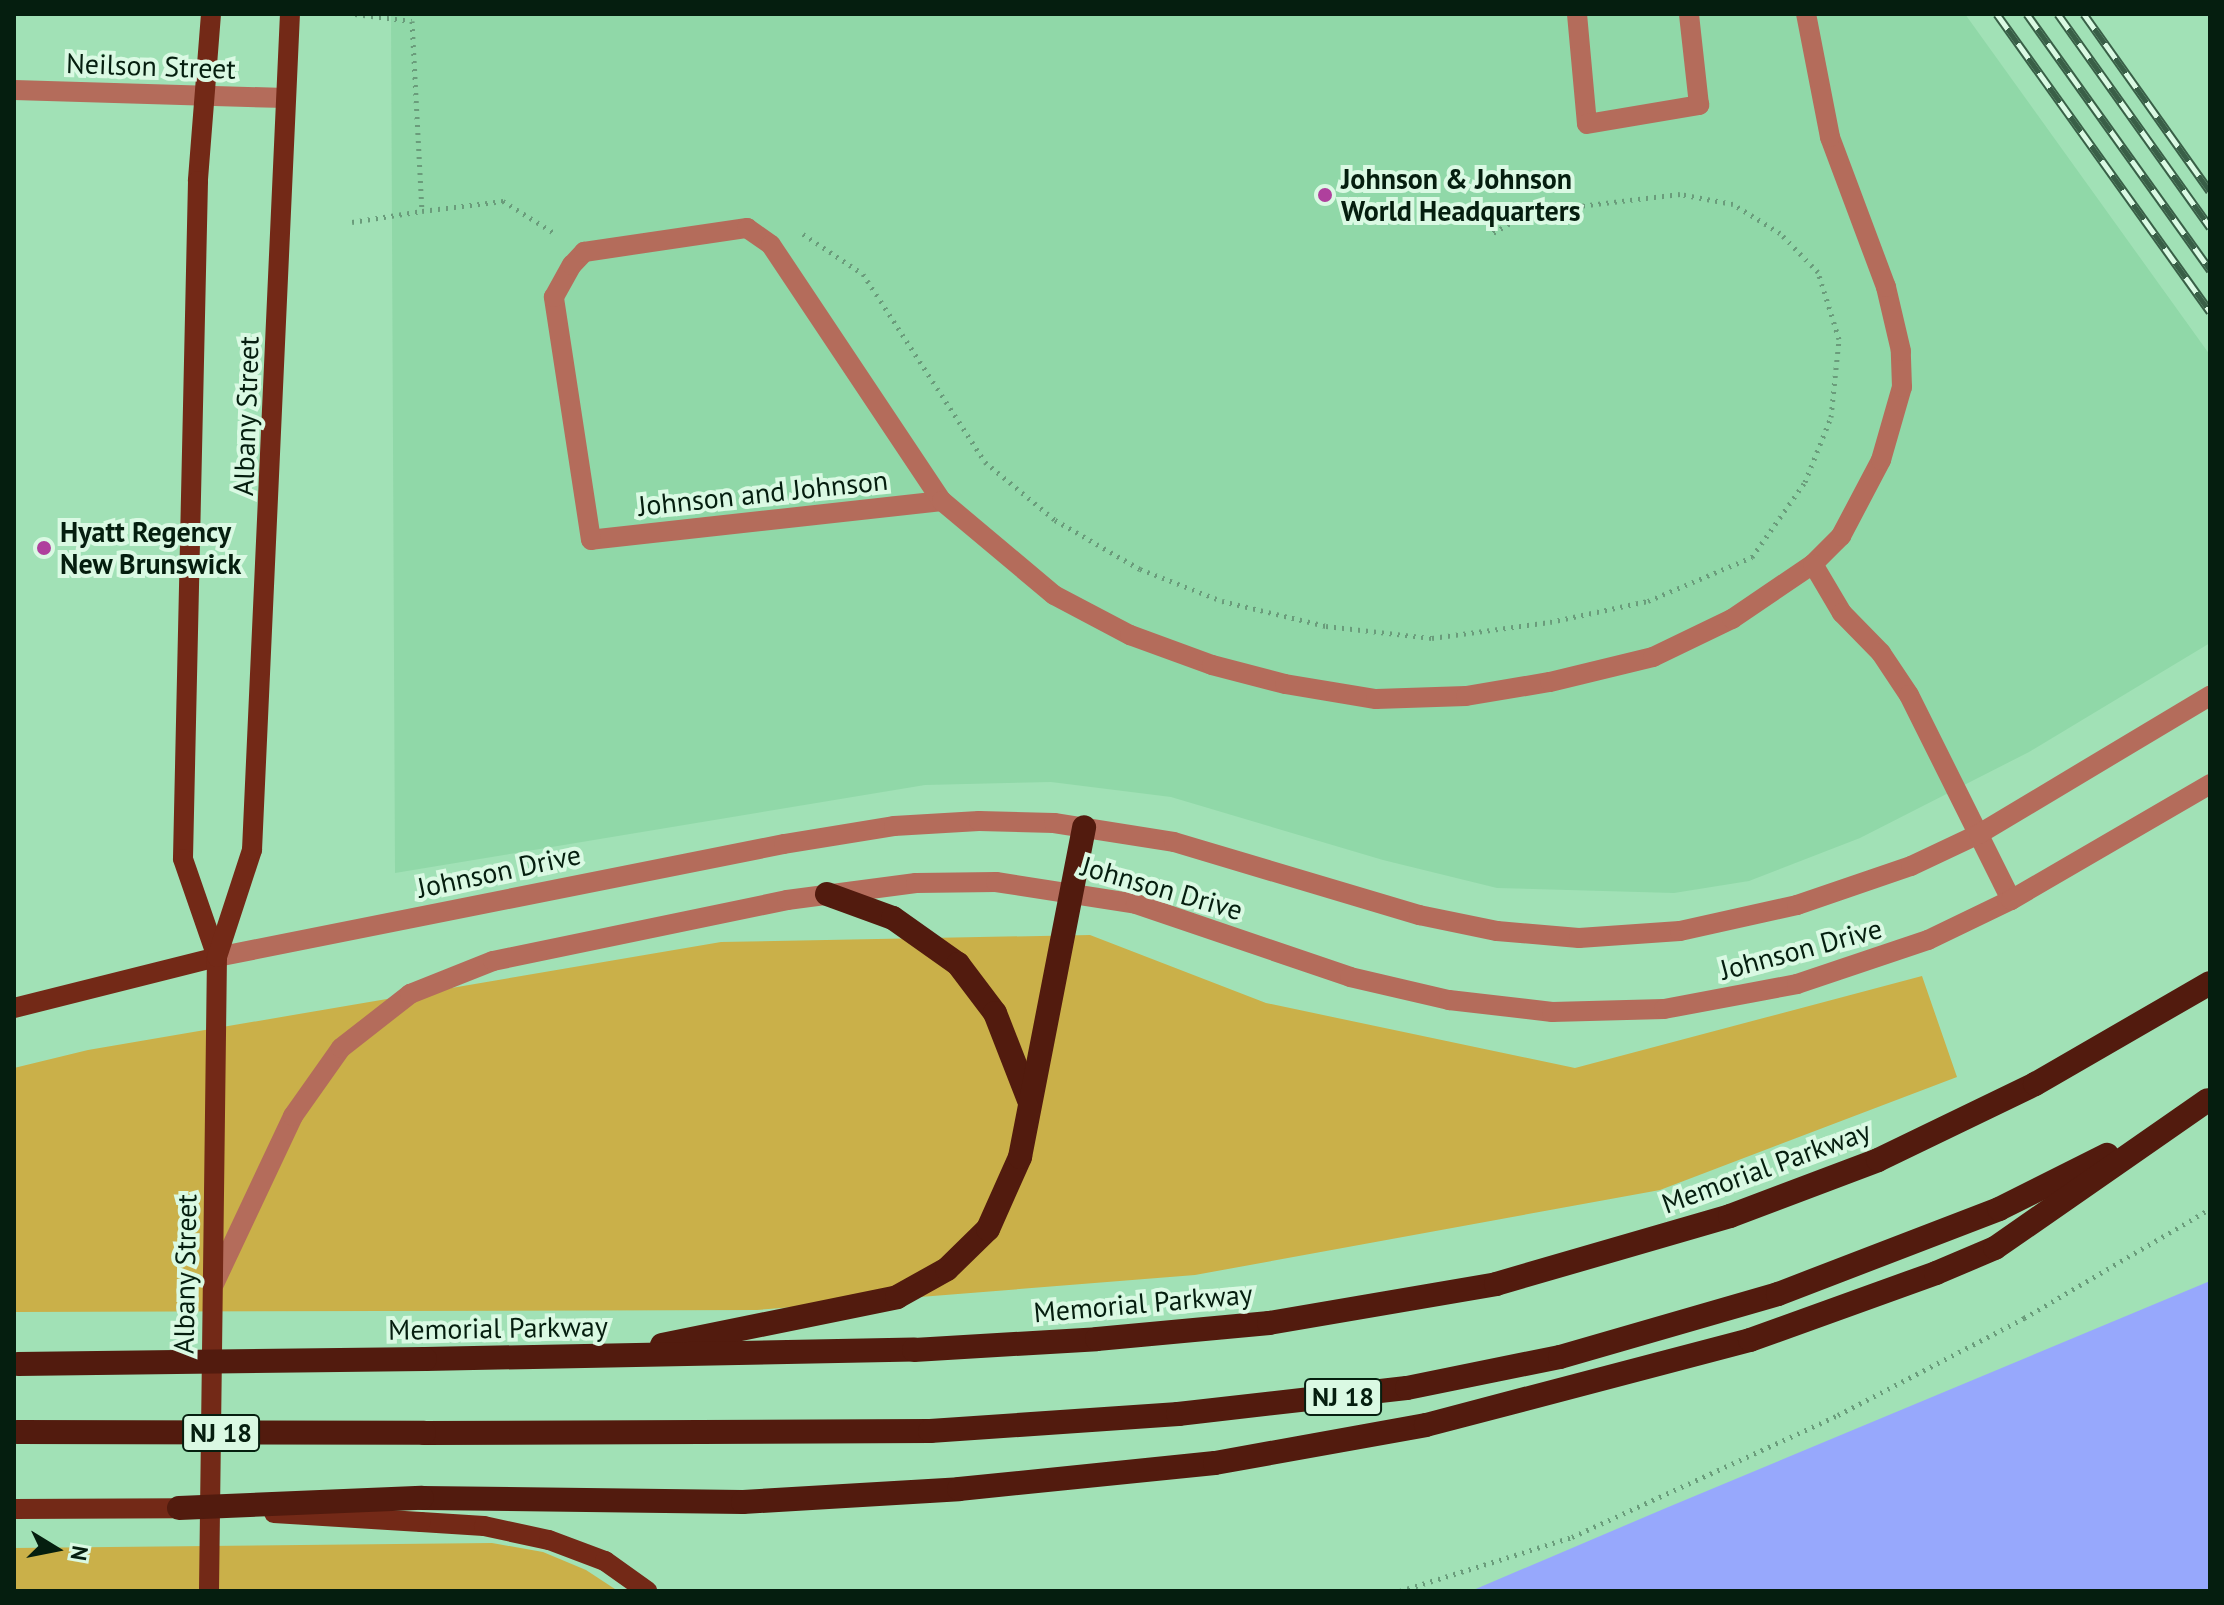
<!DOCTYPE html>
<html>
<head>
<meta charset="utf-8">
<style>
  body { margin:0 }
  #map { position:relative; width:2224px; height:1605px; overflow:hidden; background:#a1e1b6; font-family:"PT Sans",sans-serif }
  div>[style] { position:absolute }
  .built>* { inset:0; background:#90d8a8 }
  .green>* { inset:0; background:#cab049 }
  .water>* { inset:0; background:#97a8fc }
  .path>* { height:5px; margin-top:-2.5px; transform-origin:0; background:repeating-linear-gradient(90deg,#6a9c7b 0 2px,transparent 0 8px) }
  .minor>* { height:20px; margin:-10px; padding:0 10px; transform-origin:10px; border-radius:10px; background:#b46c5b }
  .major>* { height:20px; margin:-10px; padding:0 10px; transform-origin:10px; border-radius:10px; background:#732917 }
  .highway>* { height:24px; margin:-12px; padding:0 12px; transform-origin:12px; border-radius:12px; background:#521b0e }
  .rail>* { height:9px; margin-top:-4.5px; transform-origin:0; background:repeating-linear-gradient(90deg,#daf9e3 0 18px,#395f47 0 36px); box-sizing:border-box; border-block:2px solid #395f47 }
  .major-bridge>* { height:20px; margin:-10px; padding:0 10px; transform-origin:10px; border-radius:10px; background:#732917 }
  .highway-bridge>* { height:24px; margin:-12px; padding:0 12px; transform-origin:12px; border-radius:12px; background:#521b0e }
  .dots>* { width:22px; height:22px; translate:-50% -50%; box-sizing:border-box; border:4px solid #daf9e3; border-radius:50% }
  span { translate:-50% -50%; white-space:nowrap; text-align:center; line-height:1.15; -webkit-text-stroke:8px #daf9e3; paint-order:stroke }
  .shield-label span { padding:2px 6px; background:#daf9e3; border:2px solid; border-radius:6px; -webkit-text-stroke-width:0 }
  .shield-label { font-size:26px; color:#051e0f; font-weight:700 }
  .street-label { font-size:28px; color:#051e0f }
  .poi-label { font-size:28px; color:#051e0f; font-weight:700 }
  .left { translate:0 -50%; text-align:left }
  .frame { position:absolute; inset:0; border:16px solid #051e0f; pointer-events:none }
  .north { position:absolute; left:16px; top:1509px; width:80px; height:80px; -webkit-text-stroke:6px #daf9e3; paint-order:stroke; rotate:100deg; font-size:22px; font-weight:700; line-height:32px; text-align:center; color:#051e0f }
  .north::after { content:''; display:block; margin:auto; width:28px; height:36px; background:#051e0f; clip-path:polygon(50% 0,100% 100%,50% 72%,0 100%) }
</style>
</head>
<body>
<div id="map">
  <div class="built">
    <i style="clip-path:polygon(391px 14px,1965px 14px,2210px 355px,2210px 643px,2029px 752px,1860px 838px,1749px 881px,1674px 893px,1497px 888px,1383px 860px,1171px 797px,1051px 782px,925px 785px,395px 873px)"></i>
  </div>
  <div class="green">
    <i style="clip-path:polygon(1090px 935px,1266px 1003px,1575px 1068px,1922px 976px,1957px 1077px,1660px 1190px,1195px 1275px,757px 1310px,14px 1312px,14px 1068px,88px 1050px,721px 942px)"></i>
    <i style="clip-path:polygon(492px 1543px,543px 1552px,586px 1570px,618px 1591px,14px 1591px,14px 1548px)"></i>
  </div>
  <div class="water">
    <i style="clip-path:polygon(2210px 1281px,2210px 1591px,1471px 1591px,1666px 1508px)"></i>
  </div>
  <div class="path">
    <i style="left:355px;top:14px;width:57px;rotate:7deg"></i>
    <i style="left:412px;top:21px;width:190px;rotate:87deg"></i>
    <i style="left:422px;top:211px;width:82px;rotate:-7deg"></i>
    <i style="left:503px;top:201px;width:62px;rotate:31.9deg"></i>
    <i style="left:352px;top:222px;width:71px;rotate:-8.9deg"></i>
    <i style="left:803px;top:234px;width:72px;rotate:33.7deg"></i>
    <i style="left:863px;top:274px;width:224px;rotate:57deg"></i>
    <i style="left:985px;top:462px;width:91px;rotate:39.6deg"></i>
    <i style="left:1055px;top:520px;width:98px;rotate:30deg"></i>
    <i style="left:1140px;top:569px;width:88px;rotate:21.3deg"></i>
    <i style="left:1222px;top:601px;width:107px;rotate:13.5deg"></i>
    <i style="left:1326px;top:626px;width:107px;rotate:6.5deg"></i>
    <i style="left:1432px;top:638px;width:119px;rotate:-7.7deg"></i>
    <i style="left:1550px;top:622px;width:100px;rotate:-12.1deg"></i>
    <i style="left:1648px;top:601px;width:113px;rotate:-22.9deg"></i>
    <i style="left:1752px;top:557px;width:92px;rotate:-54.8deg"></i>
    <i style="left:1805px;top:482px;width:70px;rotate:-68.2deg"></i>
    <i style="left:1831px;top:417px;width:78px;rotate:-84.1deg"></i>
    <i style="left:1839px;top:339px;width:70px;rotate:-107.4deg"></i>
    <i style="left:1818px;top:272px;width:54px;rotate:-134.3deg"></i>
    <i style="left:1780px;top:233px;width:55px;rotate:-148.3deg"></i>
    <i style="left:1733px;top:204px;width:54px;rotate:-169.3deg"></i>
    <i style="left:1680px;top:194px;width:151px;rotate:173.2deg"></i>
    <i style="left:1530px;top:212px;width:43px;rotate:150.4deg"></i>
    <i style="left:1400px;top:1591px;width:180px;rotate:-17.4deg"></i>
    <i style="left:1572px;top:1537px;width:293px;rotate:-24.6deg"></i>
    <i style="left:1838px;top:1415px;width:210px;rotate:-27.5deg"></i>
    <i style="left:2024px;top:1318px;width:216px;rotate:-30.4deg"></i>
  </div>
  <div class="minor">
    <i style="left:1577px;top:14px;width:110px;rotate:84.8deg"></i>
    <i style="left:1587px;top:124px;width:114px;rotate:-9.6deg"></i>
    <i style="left:1699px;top:105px;width:92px;rotate:-96.3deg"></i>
    <i style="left:14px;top:90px;width:272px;rotate:1.7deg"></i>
    <i style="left:942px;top:501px;width:353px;rotate:173.7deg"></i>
    <i style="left:591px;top:540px;width:246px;rotate:-98.7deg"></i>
    <i style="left:554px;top:297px;width:37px;rotate:-61deg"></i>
    <i style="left:572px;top:265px;width:18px;rotate:-47deg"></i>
    <i style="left:584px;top:252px;width:165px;rotate:-8.4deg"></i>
    <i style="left:747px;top:228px;width:29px;rotate:35deg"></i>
    <i style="left:771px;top:245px;width:308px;rotate:56.3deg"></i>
    <i style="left:942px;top:501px;width:146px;rotate:40deg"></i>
    <i style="left:1054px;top:595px;width:86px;rotate:27.8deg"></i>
    <i style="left:1130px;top:635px;width:87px;rotate:20.1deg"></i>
    <i style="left:1212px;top:665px;width:75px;rotate:14.6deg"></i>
    <i style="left:1285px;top:684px;width:92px;rotate:9.4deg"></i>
    <i style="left:1376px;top:699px;width:90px;rotate:-1.9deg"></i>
    <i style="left:1466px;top:696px;width:85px;rotate:-9.5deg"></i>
    <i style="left:1550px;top:682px;width:106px;rotate:-13.6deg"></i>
    <i style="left:1653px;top:657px;width:88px;rotate:-25.7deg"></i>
    <i style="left:1732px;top:619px;width:98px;rotate:-34.2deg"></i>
    <i style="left:1813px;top:564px;width:40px;rotate:-45deg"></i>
    <i style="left:1841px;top:536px;width:86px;rotate:-62.2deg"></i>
    <i style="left:1881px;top:460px;width:76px;rotate:-74deg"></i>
    <i style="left:1902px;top:387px;width:36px;rotate:-92deg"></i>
    <i style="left:1901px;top:351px;width:66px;rotate:-103.2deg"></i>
    <i style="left:1886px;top:287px;width:160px;rotate:-110.5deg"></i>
    <i style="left:1830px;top:137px;width:125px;rotate:-101deg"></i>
    <i style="left:1813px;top:564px;width:57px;rotate:59.4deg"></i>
    <i style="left:1842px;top:613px;width:56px;rotate:45.7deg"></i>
    <i style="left:1881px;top:653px;width:50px;rotate:56.3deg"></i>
    <i style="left:1909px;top:695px;width:229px;rotate:63.5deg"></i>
    <i style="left:217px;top:957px;width:578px;rotate:-11.27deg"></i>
    <i style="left:784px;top:844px;width:111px;rotate:-9.3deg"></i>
    <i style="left:894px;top:826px;width:85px;rotate:-3.4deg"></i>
    <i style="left:979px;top:821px;width:75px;rotate:1.5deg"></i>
    <i style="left:1054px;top:823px;width:121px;rotate:9deg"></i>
    <i style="left:1174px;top:842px;width:256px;rotate:16.6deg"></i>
    <i style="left:1419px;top:915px;width:80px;rotate:11.6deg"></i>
    <i style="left:1497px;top:931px;width:82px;rotate:4.9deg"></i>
    <i style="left:1579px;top:938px;width:101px;rotate:-4deg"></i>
    <i style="left:1680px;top:931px;width:120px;rotate:-12.5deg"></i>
    <i style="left:1797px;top:905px;width:120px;rotate:-18.9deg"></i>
    <i style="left:1911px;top:866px;width:75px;rotate:-25.2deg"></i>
    <i style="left:1979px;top:834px;width:269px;rotate:-30.9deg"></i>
    <i style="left:214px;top:1284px;width:186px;rotate:-64.8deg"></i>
    <i style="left:293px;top:1116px;width:83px;rotate:-54.8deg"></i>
    <i style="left:341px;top:1048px;width:88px;rotate:-38deg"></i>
    <i style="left:410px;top:994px;width:89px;rotate:-21.7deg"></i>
    <i style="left:493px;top:961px;width:300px;rotate:-11.7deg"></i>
    <i style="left:787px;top:900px;width:130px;rotate:-7.5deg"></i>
    <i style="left:916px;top:883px;width:80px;rotate:-0.7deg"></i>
    <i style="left:996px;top:882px;width:142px;rotate:8.9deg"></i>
    <i style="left:1136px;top:904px;width:226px;rotate:18.8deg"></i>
    <i style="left:1350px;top:977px;width:102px;rotate:13.1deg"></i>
    <i style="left:1449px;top:1000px;width:104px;rotate:6.6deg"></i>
    <i style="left:1552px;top:1012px;width:112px;rotate:-1.5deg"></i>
    <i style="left:1664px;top:1009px;width:135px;rotate:-10.6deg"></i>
    <i style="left:1797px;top:984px;width:138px;rotate:-18.6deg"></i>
    <i style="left:1928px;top:940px;width:92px;rotate:-25.7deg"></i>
    <i style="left:2011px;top:900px;width:230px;rotate:-30.2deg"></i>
  </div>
  <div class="major">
    <i style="left:211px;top:14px;width:168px;rotate:94.5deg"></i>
    <i style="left:198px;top:181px;width:678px;rotate:91.27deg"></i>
    <i style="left:183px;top:859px;width:104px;rotate:70.9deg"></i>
    <i style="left:14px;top:1008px;width:209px;rotate:-14.1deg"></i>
    <i style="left:14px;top:1509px;width:165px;rotate:-0.3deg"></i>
    <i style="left:421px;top:1522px;width:63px;rotate:3.6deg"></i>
    <i style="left:484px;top:1526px;width:66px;rotate:12.2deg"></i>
    <i style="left:549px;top:1540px;width:60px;rotate:20.6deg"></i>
    <i style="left:605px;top:1561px;width:52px;rotate:35.5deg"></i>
    <i style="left:209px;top:1591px;width:634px;rotate:-89.28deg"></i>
    <i style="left:217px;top:957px;width:113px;rotate:-71.9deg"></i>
    <i style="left:252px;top:850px;width:837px;rotate:-87.4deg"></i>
  </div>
  <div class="highway">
    <i style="left:827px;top:894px;width:70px;rotate:20deg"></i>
    <i style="left:893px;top:918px;width:80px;rotate:35.3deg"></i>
    <i style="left:958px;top:964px;width:61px;rotate:52.9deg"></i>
    <i style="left:995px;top:1013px;width:93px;rotate:68.7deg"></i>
    <i style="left:662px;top:1345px;width:240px;rotate:-11.5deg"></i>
    <i style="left:897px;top:1297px;width:57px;rotate:-29.2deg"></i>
    <i style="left:947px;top:1269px;width:57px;rotate:-44.3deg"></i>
    <i style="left:988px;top:1229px;width:79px;rotate:-66deg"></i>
    <i style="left:1020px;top:1157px;width:336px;rotate:-79deg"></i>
    <i style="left:425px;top:1359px;width:489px;rotate:-1.1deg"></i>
    <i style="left:914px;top:1350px;width:183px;rotate:-3.4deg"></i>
    <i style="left:1097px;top:1339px;width:173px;rotate:-5.3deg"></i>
    <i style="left:1269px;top:1323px;width:230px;rotate:-9.7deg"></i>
    <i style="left:1496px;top:1284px;width:244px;rotate:-16.2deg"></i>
    <i style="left:1730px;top:1216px;width:158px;rotate:-20.7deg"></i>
    <i style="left:1878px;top:1160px;width:174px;rotate:-25.8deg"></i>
    <i style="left:2035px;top:1084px;width:202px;rotate:-30deg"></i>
    <i style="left:424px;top:1433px;width:506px;rotate:-0.23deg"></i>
    <i style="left:930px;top:1431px;width:249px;rotate:-3.9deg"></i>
    <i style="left:1178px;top:1414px;width:230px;rotate:-6.5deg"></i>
    <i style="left:1407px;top:1388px;width:156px;rotate:-11.5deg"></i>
    <i style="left:1560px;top:1357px;width:227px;rotate:-16.1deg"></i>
    <i style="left:1778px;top:1294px;width:237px;rotate:-21deg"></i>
    <i style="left:1999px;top:1209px;width:121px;rotate:-26.6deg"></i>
    <i style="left:422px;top:1498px;width:321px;rotate:0.7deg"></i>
    <i style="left:743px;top:1502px;width:216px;rotate:-3.4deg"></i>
    <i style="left:959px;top:1489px;width:257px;rotate:-5.8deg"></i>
    <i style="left:1215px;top:1463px;width:214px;rotate:-10.2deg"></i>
    <i style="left:1426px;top:1425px;width:335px;rotate:-14.7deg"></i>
    <i style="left:1750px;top:1340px;width:198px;rotate:-19.8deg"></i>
    <i style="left:1936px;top:1273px;width:64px;rotate:-23deg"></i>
    <i style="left:1995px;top:1248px;width:259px;rotate:-34.8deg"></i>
  </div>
  <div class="rail">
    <i style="left:1997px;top:14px;width:366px;rotate:54.4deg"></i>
    <i style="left:2027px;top:14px;width:315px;rotate:54.4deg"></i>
    <i style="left:2058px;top:14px;width:262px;rotate:54.5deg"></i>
    <i style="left:2084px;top:14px;width:217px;rotate:54.6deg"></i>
  </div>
  <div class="major-bridge">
    <i style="left:274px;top:1513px;width:147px;rotate:3.5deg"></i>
  </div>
  <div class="highway-bridge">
    <i style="left:18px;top:1364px;width:407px;rotate:-0.7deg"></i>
    <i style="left:17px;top:1432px;width:407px;rotate:0.1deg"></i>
    <i style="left:179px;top:1508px;width:243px;rotate:-2.4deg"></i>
  </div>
  <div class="dots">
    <i style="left:1325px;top:195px;background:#af409d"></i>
    <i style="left:44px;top:548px;background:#af409d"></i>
  </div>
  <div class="shield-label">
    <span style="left:1343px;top:1397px">NJ 18</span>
    <span style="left:221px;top:1433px">NJ 18</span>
  </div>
  <div class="street-label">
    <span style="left:151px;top:66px;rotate:2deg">Neilson Street</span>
    <span style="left:246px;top:416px;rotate:-88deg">Albany Street</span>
    <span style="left:763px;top:493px;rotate:-6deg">Johnson and Johnson</span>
    <span style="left:499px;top:871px;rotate:-12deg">Johnson Drive</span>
    <span style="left:1162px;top:888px;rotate:16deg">Johnson Drive</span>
    <span style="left:1801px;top:949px;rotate:-15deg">Johnson Drive</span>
    <span style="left:1766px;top:1167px;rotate:-20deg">Memorial Parkway</span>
    <span style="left:185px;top:1274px;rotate:-89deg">Albany Street</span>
    <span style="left:1143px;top:1303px;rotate:-5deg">Memorial Parkway</span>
    <span style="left:498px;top:1328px;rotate:-1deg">Memorial Parkway</span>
  </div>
  <div class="poi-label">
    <span class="left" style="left:1341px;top:195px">Johnson &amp; Johnson<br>World Headquarters</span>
    <span class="left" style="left:60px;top:548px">Hyatt Regency<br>New Brunswick</span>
  </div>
  <div class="frame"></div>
  <div class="north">N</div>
</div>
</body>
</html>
